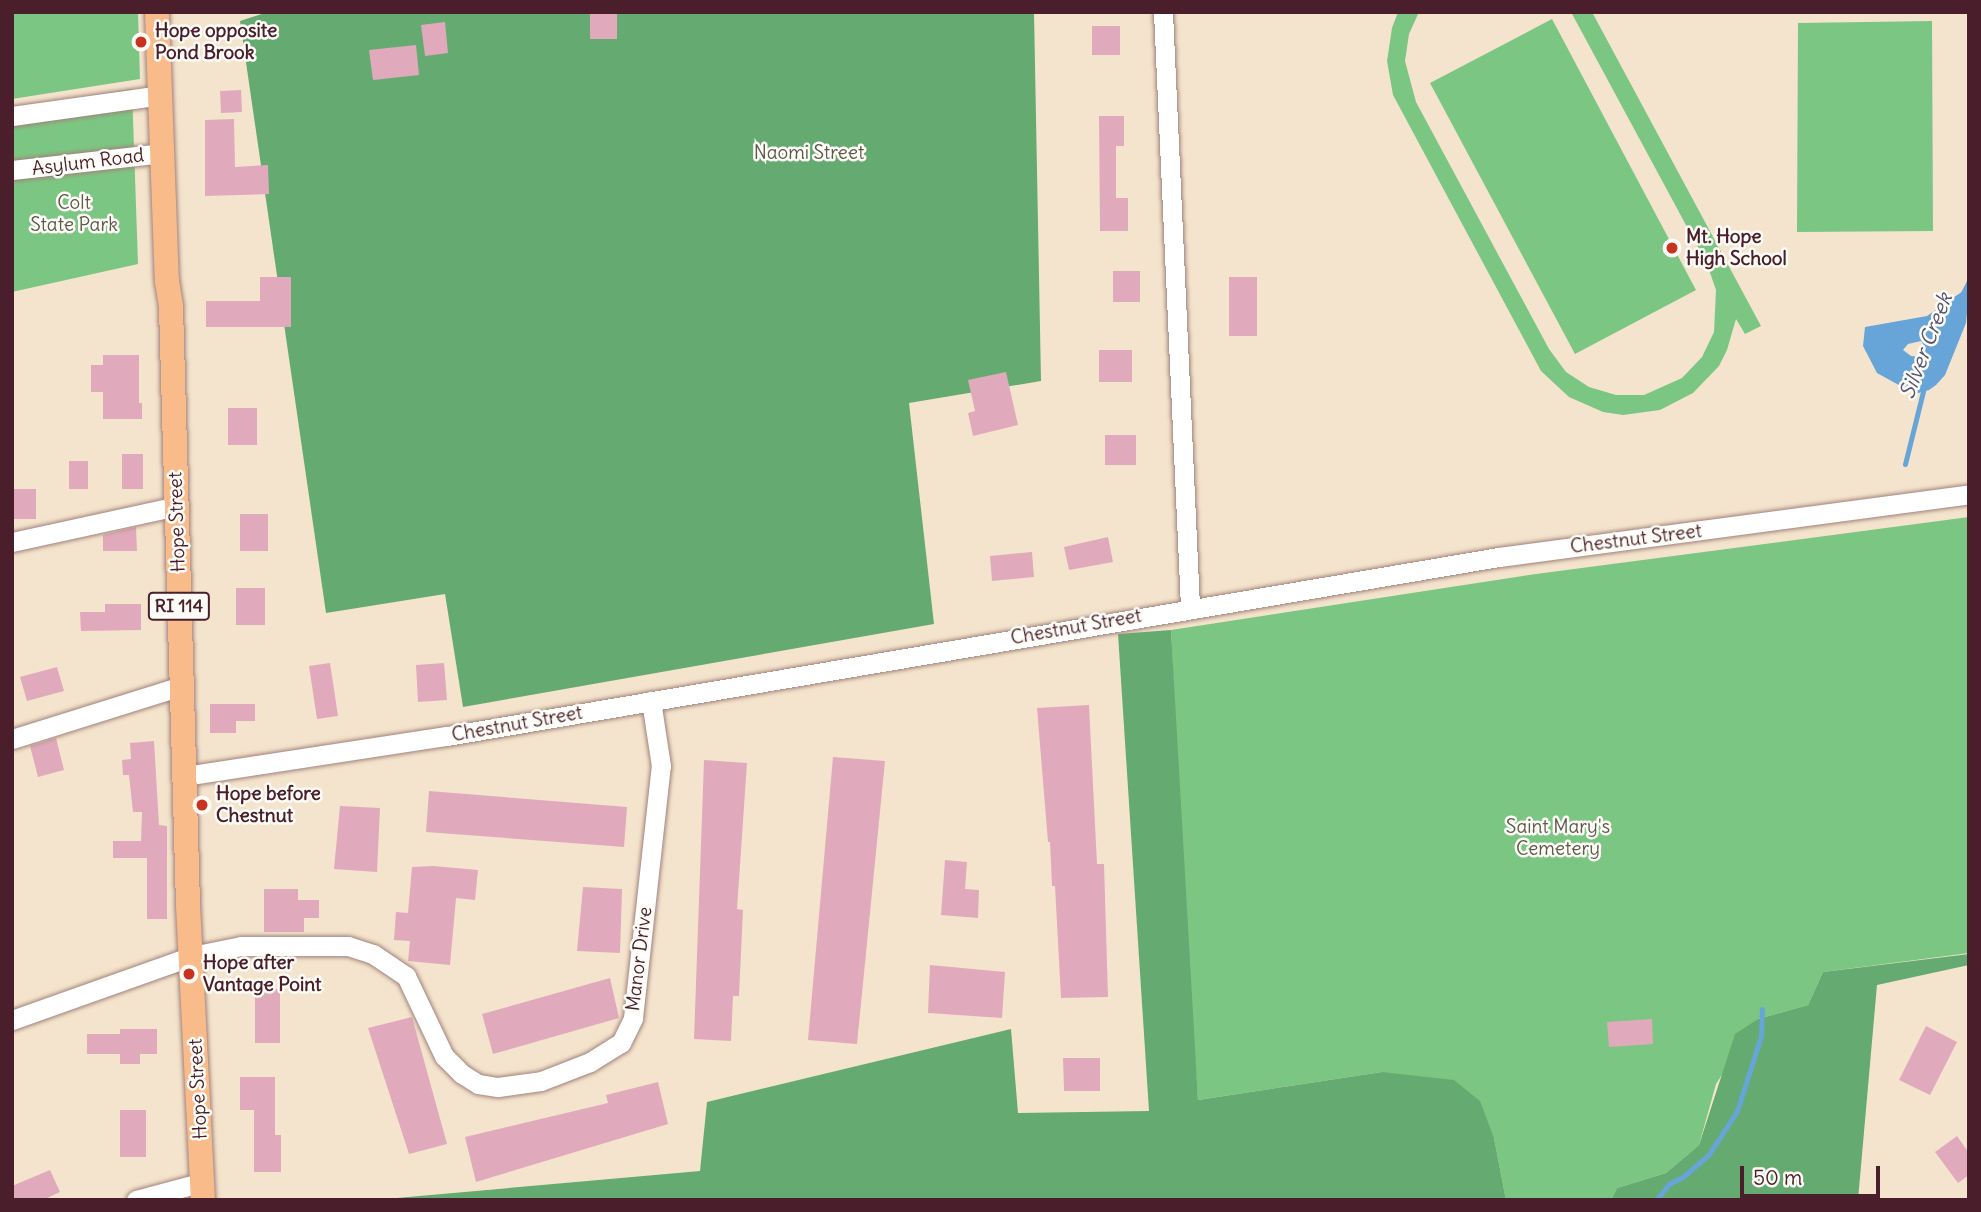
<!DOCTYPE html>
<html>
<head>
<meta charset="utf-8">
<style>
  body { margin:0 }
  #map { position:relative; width:1981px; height:1212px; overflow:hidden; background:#f5e4cd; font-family:Delius,sans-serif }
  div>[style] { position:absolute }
  .green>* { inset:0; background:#7cc683 }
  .forest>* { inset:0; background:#65ab71 }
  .water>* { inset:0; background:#67a4d8 }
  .stream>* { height:5px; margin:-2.5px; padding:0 2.5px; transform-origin:2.5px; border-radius:2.5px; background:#67a4d8 }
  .building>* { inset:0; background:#e0aabc }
  .roads { filter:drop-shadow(0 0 2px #a0827c) drop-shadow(0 0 2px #a0827c) }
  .minor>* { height:19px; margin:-9.5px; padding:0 9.5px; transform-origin:9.5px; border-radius:9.5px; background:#fff }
  .major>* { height:24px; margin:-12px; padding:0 12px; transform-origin:12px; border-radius:12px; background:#fabb8b }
  .dots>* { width:19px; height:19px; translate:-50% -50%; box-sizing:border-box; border:4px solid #fdfcf7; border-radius:50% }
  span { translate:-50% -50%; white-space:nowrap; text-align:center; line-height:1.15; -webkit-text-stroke:5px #fdfcf7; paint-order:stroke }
  .shield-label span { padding:2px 5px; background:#fdfcf7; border:2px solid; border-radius:5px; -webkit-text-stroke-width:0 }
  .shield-label { font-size:18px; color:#4a1f2b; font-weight:700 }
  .poi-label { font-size:19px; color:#4a1f2b; font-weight:700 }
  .left { translate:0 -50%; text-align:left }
  .park-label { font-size:19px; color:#5c594a }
  .street-label { font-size:19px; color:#4a1f2b }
  .water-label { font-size:21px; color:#565470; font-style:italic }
  .frame { position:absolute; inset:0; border:14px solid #4a1f2b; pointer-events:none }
  .scale { position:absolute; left:1740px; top:1166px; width:140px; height:32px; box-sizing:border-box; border:4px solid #4a1f2b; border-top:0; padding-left:9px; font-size:21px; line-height:24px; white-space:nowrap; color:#4a1f2b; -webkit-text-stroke:5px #fdfcf7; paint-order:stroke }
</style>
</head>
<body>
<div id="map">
  <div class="green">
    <i style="clip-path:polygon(12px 12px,138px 12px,140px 79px,12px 99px)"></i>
    <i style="clip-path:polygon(1398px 12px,1419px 12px,1409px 34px,1405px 61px,1416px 102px,1549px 349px,1566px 372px,1589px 387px,1616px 395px,1644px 395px,1682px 378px,1702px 357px,1714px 332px,1716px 290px,1707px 264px,1571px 12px,1592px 12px,1761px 326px,1745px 334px,1736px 319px,1727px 350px,1719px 366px,1693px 393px,1660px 410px,1623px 415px,1603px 412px,1569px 397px,1541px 371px,1393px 95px,1387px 61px,1392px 28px)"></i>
    <i style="clip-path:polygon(1552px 19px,1696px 290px,1575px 354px,1430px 83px)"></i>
    <i style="clip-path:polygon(1932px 21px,1933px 231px,1797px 232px,1798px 23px)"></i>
    <i style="clip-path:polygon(132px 89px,138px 264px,12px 292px,12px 109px)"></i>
    <i style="clip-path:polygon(1969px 517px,1969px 953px,1823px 972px,1808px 1005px,1758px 1019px,1716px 1084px,1699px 1145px,1666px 1173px,1617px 1188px,1611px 1200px,1506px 1200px,1494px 1138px,1382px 1072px,1198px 1100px,1184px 903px,1171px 630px,1536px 574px)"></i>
  </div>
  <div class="forest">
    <i style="clip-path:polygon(268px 12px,1034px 12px,1041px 381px,909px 403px,934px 624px,463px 707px,445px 594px,326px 613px,240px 21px)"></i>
    <i style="clip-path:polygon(1171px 630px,1198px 1100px,1382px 1072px,1454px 1080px,1480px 1101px,1494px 1138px,1506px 1200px,374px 1200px,700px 1171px,707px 1102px,1011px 1029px,1018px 1113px,1149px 1111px,1118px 634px)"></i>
    <i style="clip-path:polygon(1969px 954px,1969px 965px,1877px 985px,1858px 1200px,1611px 1200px,1617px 1188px,1666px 1173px,1699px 1145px,1735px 1034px,1758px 1019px,1808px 1005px,1823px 972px)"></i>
  </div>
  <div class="water">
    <i style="clip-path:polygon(evenodd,1963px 291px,1969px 293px,1966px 323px,1945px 375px,1936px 385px,1929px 390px,1915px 394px,1877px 373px,1863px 346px,1865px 327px,1927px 316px,1963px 291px,1921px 341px,1925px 347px,1921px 357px,1911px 356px,1903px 350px,1908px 344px,1921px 341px)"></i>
  </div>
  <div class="stream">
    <i style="left:1961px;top:297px;width:18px;rotate:-63deg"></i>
    <i style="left:1905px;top:464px;width:79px;rotate:-76.1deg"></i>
    <i style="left:1656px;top:1200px;width:21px;rotate:-51deg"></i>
    <i style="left:1669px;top:1184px;width:17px;rotate:-28deg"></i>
    <i style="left:1684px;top:1176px;width:33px;rotate:-41deg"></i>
    <i style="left:1709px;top:1154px;width:51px;rotate:-56.9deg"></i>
    <i style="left:1737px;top:1111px;width:79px;rotate:-72.3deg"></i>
    <i style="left:1761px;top:1036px;width:27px;rotate:-88deg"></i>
  </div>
  <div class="building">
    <i style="clip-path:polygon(590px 12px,617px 12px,617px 39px,590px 39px)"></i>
    <i style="clip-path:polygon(445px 22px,448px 53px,425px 56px,421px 25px)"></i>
    <i style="clip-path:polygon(1092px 26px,1120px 26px,1120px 55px,1092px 55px)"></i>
    <i style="clip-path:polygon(416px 45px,419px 75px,373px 80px,369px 50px)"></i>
    <i style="clip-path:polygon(241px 90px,242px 112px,221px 113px,220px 91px)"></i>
    <i style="clip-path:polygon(1099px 116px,1124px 116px,1124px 146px,1116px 146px,1116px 198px,1128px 198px,1128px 231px,1100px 231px)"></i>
    <i style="clip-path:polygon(234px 119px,235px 167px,268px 165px,269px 194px,205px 196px,205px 120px)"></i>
    <i style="clip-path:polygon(1113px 271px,1140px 271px,1140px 302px,1113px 302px)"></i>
    <i style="clip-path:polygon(260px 277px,291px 277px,291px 327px,206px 327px,206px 301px,260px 301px)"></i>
    <i style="clip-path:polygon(1229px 277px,1257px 277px,1257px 336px,1229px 336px)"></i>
    <i style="clip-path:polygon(1099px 350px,1132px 350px,1132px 382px,1099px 382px)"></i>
    <i style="clip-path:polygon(103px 355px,139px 355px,139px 403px,142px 403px,142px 419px,103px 419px,103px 392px,91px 392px,91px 365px,103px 365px)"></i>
    <i style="clip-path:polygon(1006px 372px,1018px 425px,973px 436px,968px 413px,975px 411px,968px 380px)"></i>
    <i style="clip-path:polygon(228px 408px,257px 408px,257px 445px,228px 445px)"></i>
    <i style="clip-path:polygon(1105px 435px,1136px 435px,1136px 465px,1105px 465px)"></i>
    <i style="clip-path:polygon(122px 454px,143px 454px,143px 489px,122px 489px)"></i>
    <i style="clip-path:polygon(69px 461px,88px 461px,88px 489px,69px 489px)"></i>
    <i style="clip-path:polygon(12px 489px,36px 489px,36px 519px,12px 519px)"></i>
    <i style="clip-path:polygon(240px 514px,268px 514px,268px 551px,240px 551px)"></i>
    <i style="clip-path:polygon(136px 527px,137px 551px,103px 551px,103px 535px)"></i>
    <i style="clip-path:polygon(1108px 537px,1113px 562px,1069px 570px,1064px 547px)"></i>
    <i style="clip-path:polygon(1032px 552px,1034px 577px,992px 581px,990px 556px)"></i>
    <i style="clip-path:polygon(236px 588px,265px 588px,265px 625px,236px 625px)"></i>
    <i style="clip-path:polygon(105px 604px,141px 604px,141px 630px,81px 631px,80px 612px,105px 612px)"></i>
    <i style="clip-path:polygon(330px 663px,338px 716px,317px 719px,309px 666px)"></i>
    <i style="clip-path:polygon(444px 663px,447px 700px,418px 702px,416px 665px)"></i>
    <i style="clip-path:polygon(57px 667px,64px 691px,27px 701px,20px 677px)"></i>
    <i style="clip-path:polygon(210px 704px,255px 704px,255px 721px,236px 721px,236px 733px,210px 733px)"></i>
    <i style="clip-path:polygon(1089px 705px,1097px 864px,1104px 864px,1108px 997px,1061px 998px,1055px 886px,1052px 886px,1050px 842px,1048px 842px,1037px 708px)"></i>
    <i style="clip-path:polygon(56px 738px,64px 770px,38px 777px,30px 746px)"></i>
    <i style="clip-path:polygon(154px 741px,159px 825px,167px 826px,167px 919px,147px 919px,147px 858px,113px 858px,113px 841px,141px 841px,142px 812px,133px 812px,129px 775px,123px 775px,122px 760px,131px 759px,130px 743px)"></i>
    <i style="clip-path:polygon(833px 757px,885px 761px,857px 1044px,808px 1040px)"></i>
    <i style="clip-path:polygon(704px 760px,747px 763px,737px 909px,743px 910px,739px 996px,733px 996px,731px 1041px,694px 1039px)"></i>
    <i style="clip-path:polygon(429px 791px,627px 807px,624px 847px,426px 832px)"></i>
    <i style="clip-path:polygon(340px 806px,380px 808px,377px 872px,334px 869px)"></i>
    <i style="clip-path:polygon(945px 860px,967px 862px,965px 889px,979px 890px,978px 918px,941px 915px)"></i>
    <i style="clip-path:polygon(433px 866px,478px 870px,475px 900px,456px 898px,450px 965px,408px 961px,410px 941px,394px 940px,396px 912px,408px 913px,412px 867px)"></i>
    <i style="clip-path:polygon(583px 887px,622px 889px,620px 953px,577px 951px)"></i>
    <i style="clip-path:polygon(264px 889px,298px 889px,298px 900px,319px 900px,319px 918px,304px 918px,304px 932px,264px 932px)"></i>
    <i style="clip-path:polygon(930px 965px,1005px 972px,1002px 1018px,928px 1013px)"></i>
    <i style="clip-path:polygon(610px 978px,619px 1018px,493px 1054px,482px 1014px)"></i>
    <i style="clip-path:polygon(255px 989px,280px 989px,280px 1043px,255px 1043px)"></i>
    <i style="clip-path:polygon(412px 1017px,447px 1144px,409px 1154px,368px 1028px)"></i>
    <i style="clip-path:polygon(1652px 1019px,1653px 1044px,1609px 1047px,1607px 1022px)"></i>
    <i style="clip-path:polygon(1926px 1026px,1957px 1042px,1930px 1095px,1899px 1080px)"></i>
    <i style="clip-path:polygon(120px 1029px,157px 1029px,157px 1054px,140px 1054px,140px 1064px,120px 1064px,120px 1054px,87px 1054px,87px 1034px,120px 1034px)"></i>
    <i style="clip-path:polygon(1063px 1058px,1100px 1058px,1100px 1091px,1064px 1091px)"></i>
    <i style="clip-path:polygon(240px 1077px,275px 1077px,275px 1135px,281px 1135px,281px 1172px,254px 1172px,254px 1110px,240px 1110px)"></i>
    <i style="clip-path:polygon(658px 1082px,668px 1124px,476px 1182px,465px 1137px,608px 1103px,606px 1095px)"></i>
    <i style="clip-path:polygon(120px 1110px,146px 1110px,146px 1157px,120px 1157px)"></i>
    <i style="clip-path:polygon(1957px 1136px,1969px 1153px,1969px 1175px,1958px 1183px,1935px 1152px)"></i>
    <i style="clip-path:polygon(50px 1170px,60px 1192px,43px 1200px,12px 1200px,12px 1186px)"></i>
  </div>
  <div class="roads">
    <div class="minor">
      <i style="left:1163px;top:12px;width:596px;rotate:87.4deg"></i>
      <i style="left:12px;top:116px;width:151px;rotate:-8deg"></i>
      <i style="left:12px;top:170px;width:152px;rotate:-6.4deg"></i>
      <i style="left:12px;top:542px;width:169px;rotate:-12.3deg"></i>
      <i style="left:12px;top:739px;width:177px;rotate:-17.4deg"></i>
      <i style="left:185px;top:776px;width:265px;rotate:-8.7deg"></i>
      <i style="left:447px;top:736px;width:1067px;rotate:-9.66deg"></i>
      <i style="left:1499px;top:557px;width:474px;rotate:-7.6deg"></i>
      <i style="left:12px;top:1020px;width:191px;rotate:-19.6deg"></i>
      <i style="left:192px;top:956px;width:50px;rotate:-11.5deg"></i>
      <i style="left:241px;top:946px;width:107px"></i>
      <i style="left:348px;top:946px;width:26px;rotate:18deg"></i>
      <i style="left:373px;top:954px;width:40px;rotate:34deg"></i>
      <i style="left:406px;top:976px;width:89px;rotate:64.6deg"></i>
      <i style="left:444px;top:1056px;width:25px;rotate:45deg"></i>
      <i style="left:462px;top:1074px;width:19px;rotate:32deg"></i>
      <i style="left:478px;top:1084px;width:20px;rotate:9deg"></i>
      <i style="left:498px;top:1087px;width:43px;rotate:-7.9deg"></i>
      <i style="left:541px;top:1081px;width:53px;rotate:-21.2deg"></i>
      <i style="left:590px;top:1062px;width:36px;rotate:-32deg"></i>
      <i style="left:621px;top:1043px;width:28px;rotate:-64deg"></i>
      <i style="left:633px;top:1018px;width:254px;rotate:-83.7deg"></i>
      <i style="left:661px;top:766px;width:66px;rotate:-98.7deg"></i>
      <i style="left:136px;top:1200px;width:69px;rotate:-15deg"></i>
    </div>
    <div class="major">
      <i style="left:157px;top:12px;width:269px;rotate:87.9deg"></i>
      <i style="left:167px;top:281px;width:26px;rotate:81deg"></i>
      <i style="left:171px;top:307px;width:598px;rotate:88.37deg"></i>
      <i style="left:188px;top:905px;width:295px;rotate:87.1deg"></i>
    </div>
  </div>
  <div class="dots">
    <i style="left:141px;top:42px;background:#c8321e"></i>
    <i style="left:1672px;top:248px;background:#c8321e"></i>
    <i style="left:202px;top:805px;background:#c8321e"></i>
    <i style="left:189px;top:974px;background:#c8321e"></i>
  </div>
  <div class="shield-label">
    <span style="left:179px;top:606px">RI 114</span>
  </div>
  <div class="poi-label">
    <span class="left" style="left:155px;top:42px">Hope opposite<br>Pond Brook</span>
    <span class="left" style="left:1686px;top:248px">Mt. Hope<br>High School</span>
    <span class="left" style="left:216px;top:805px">Hope before<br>Chestnut</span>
    <span class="left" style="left:203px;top:974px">Hope after<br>Vantage Point</span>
  </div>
  <div class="park-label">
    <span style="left:809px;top:153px">Naomi Street</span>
    <span style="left:74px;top:214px">Colt<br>State Park</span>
    <span style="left:1558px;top:838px">Saint Mary's<br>Cemetery</span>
  </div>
  <div class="street-label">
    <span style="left:88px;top:162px;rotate:-7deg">Asylum Road</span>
    <span style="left:177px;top:522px;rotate:-92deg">Hope Street</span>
    <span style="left:1636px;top:539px;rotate:-7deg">Chestnut Street</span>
    <span style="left:1076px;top:627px;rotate:-10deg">Chestnut Street</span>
    <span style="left:517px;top:724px;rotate:-10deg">Chestnut Street</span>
    <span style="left:639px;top:959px;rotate:-83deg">Manor Drive</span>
    <span style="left:198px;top:1089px;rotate:-93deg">Hope Street</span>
  </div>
  <div class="water-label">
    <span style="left:1926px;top:346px;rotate:-69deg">Silver Creek</span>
  </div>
  <div class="frame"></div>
  <div class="scale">50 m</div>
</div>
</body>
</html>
